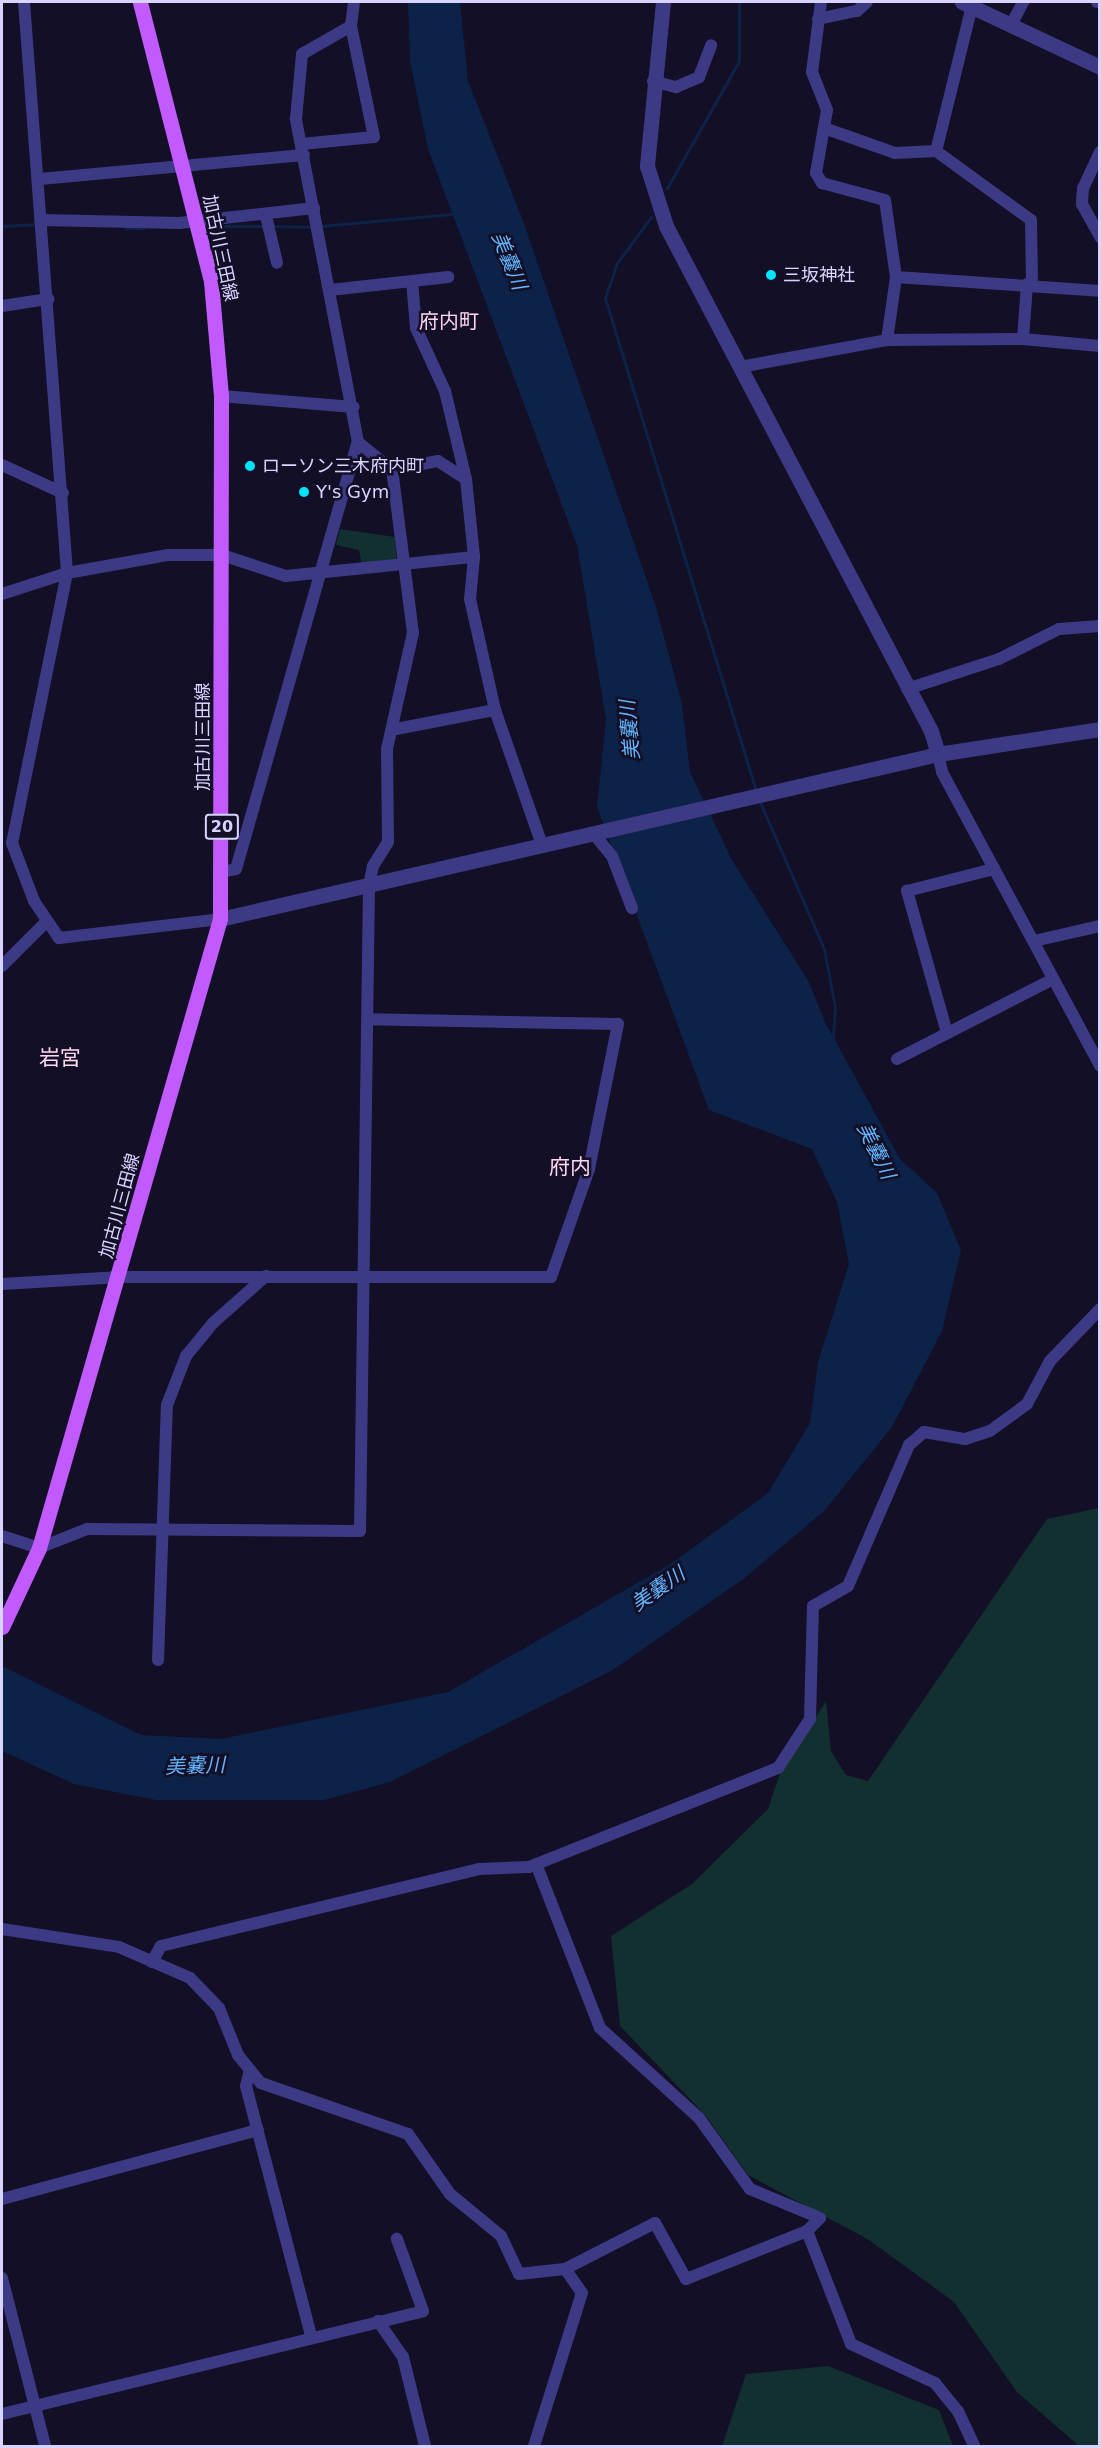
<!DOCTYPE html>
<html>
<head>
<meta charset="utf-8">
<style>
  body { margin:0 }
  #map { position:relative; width:1101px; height:2448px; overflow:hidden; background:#130f26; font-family:"DejaVu Sans","Noto Sans JP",sans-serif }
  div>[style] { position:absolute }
  .green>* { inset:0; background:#12302f }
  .water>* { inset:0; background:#0c2248 }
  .stream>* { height:3px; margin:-1.5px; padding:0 1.5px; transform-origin:1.5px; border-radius:1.5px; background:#0c2248 }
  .minor>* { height:12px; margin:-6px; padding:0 6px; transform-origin:6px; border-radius:6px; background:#3d3a85 }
  .tertiary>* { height:15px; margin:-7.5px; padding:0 7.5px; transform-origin:7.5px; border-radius:7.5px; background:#3d3a85 }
  .primary>* { height:15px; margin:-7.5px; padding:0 7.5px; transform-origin:7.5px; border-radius:7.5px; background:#c25bff }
  .dots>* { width:16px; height:16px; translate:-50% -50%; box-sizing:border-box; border:3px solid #130f26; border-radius:50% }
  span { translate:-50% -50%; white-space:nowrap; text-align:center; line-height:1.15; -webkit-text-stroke:5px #130f26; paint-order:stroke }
  .shield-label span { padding:2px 4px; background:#130f26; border:2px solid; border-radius:4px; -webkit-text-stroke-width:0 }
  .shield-label { font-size:16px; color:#d9d4ff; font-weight:700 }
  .street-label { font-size:18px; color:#d9d4ff }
  .poi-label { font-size:18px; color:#d9d4ff }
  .left { translate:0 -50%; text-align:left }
  .water-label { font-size:20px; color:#62b6ff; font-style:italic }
  .neighbourhood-label { font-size:20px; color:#ffd6f0 }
  .quarter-label { font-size:21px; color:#ffd6f0 }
  .frame { position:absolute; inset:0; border:3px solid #d9d4ff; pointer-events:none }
</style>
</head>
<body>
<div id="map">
  <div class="green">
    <i style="clip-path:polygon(340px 529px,395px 537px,397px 562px,362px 566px,359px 550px,336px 545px)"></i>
    <i style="clip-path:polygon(1099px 1508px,1099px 2446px,1079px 2446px,1017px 2392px,954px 2302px,869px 2240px,748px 2175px,706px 2116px,620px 2026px,611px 1936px,692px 1884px,768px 1809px,779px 1776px,826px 1701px,831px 1751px,846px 1775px,868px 1781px,1047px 1519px)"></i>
    <i style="clip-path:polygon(828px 2366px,939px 2410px,953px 2446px,722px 2446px,746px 2374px)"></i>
  </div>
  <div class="water">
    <i style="clip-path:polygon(408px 2px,460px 2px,468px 81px,522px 218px,656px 607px,682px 704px,690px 772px,732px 860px,809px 982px,824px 1020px,900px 1159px,937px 1193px,961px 1250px,942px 1331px,892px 1427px,825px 1510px,746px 1577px,613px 1670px,390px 1782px,324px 1800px,156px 1800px,74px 1784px,2px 1751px,2px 1666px,141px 1735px,221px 1739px,448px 1692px,672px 1563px,768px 1493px,810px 1423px,818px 1362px,849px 1264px,837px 1202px,812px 1149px,709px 1110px,597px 807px,606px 719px,577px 545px,428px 149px,410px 61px)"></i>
  </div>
  <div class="stream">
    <i style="left:667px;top:188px;width:146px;rotate:-60.4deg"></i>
    <i style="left:739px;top:61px;width:59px;rotate:-90deg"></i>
    <i style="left:651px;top:217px;width:57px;rotate:126.5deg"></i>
    <i style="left:617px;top:263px;width:37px;rotate:109deg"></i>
    <i style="left:605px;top:298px;width:516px;rotate:72.97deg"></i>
    <i style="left:2px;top:226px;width:37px;rotate:-3deg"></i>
    <i style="left:207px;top:226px;width:56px"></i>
    <i style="left:273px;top:226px;width:41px;rotate:1.4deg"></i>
    <i style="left:321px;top:226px;width:131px;rotate:-5.3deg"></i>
    <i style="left:126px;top:228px;width:18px"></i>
    <i style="left:759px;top:800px;width:163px;rotate:66.4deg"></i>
    <i style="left:824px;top:949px;width:60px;rotate:79.4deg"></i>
    <i style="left:835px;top:1008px;width:32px;rotate:94deg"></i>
  </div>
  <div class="minor">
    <i style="left:24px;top:2px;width:573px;rotate:85.69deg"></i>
    <i style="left:67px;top:573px;width:276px;rotate:101.5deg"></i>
    <i style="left:12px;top:843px;width:62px;rotate:69.2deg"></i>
    <i style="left:34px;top:901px;width:45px;rotate:56deg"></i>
    <i style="left:59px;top:938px;width:162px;rotate:-6.7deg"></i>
    <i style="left:821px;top:2px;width:71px;rotate:97.3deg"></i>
    <i style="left:812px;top:72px;width:41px;rotate:68.5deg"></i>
    <i style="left:827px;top:110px;width:64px;rotate:99.9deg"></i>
    <i style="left:816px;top:173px;width:12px;rotate:59deg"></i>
    <i style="left:822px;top:183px;width:65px;rotate:15.1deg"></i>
    <i style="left:885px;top:200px;width:78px;rotate:81.9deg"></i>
    <i style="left:896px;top:277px;width:64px;rotate:98.1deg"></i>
    <i style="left:1097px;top:2px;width:3px"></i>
    <i style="left:972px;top:6px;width:149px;rotate:103.9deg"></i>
    <i style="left:936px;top:151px;width:117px;rotate:36deg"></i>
    <i style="left:1031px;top:220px;width:64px;rotate:89.1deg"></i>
    <i style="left:818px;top:19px;width:40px;rotate:-12deg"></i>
    <i style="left:857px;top:11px;width:13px;rotate:-42deg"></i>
    <i style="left:1011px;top:25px;width:26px;rotate:-62deg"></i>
    <i style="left:653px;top:81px;width:24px;rotate:15deg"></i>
    <i style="left:676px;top:87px;width:25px;rotate:-23deg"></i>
    <i style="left:699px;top:77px;width:34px;rotate:-69deg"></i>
    <i style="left:824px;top:128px;width:75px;rotate:19.4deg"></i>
    <i style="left:895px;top:153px;width:41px;rotate:-2.8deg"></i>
    <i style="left:301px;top:144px;width:73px;rotate:-5.5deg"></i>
    <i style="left:374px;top:137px;width:113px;rotate:-101.7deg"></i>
    <i style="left:1100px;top:152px;width:40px;rotate:115deg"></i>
    <i style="left:1083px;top:188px;width:16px;rotate:94deg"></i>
    <i style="left:1082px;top:204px;width:38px;rotate:61deg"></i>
    <i style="left:40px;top:179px;width:265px;rotate:-5.2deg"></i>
    <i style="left:266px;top:216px;width:48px;rotate:76.8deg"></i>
    <i style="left:43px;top:220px;width:136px;rotate:1.3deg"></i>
    <i style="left:179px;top:223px;width:136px;rotate:-6.3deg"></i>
    <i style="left:896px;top:277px;width:204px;rotate:3.9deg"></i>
    <i style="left:412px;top:281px;width:47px;rotate:85.1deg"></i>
    <i style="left:416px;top:328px;width:69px;rotate:65.3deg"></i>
    <i style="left:445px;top:391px;width:90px;rotate:76.6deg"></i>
    <i style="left:466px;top:479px;width:78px;rotate:84.1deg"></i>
    <i style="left:474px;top:557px;width:42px;rotate:95.4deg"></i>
    <i style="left:470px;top:599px;width:114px;rotate:77.3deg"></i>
    <i style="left:495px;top:710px;width:143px;rotate:70.8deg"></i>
    <i style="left:330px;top:290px;width:119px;rotate:-6.3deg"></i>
    <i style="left:2px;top:306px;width:47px;rotate:-8.7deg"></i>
    <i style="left:1023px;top:339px;width:55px;rotate:-85.8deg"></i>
    <i style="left:740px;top:367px;width:149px;rotate:-10.4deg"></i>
    <i style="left:887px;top:340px;width:136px;rotate:-0.4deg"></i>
    <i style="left:1023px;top:339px;width:77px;rotate:5.2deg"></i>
    <i style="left:221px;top:396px;width:133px;rotate:4.7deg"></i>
    <i style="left:2px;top:465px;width:67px;rotate:24.7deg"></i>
    <i style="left:392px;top:470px;width:47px;rotate:-11.1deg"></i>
    <i style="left:438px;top:461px;width:33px;rotate:33deg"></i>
    <i style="left:2px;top:594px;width:68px;rotate:-17.9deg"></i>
    <i style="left:67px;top:573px;width:103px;rotate:-10.1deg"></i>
    <i style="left:168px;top:555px;width:54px"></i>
    <i style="left:222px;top:555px;width:67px;rotate:18.2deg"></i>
    <i style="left:286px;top:576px;width:189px;rotate:-5.8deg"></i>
    <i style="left:907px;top:689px;width:97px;rotate:-18.1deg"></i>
    <i style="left:999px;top:659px;width:67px;rotate:-26.6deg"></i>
    <i style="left:1059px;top:629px;width:41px;rotate:-4.2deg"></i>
    <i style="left:396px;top:729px;width:101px;rotate:-10.9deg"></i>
    <i style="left:938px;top:754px;width:18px;rotate:77deg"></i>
    <i style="left:942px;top:772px;width:334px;rotate:61.7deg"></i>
    <i style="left:594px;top:834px;width:28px;rotate:51deg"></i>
    <i style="left:612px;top:856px;width:56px;rotate:69deg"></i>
    <i style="left:222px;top:872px;width:14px;rotate:-12deg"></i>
    <i style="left:236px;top:869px;width:444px;rotate:-74.1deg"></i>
    <i style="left:358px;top:442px;width:329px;rotate:-100.9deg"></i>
    <i style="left:296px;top:119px;width:65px;rotate:-84.7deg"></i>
    <i style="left:302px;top:54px;width:56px;rotate:-29.7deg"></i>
    <i style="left:351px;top:26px;width:24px;rotate:-83deg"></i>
    <i style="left:1034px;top:941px;width:68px;rotate:-12.8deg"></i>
    <i style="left:2px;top:966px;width:62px;rotate:-45deg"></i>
    <i style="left:947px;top:1033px;width:148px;rotate:-105.7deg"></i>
    <i style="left:907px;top:891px;width:90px;rotate:-14.2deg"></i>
    <i style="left:897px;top:1059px;width:175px;rotate:-27.1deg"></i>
    <i style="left:2px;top:1284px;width:119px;rotate:-3.4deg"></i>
    <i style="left:121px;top:1277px;width:430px"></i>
    <i style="left:551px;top:1277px;width:114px;rotate:-70.6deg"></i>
    <i style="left:589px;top:1169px;width:148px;rotate:-78.7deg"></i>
    <i style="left:618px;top:1024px;width:250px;rotate:-178.9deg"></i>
    <i style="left:2px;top:1536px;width:39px;rotate:18deg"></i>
    <i style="left:39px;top:1548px;width:52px;rotate:-21.6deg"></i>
    <i style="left:87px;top:1529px;width:273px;rotate:0.4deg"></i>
    <i style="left:360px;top:1531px;width:645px;rotate:-89.2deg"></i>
    <i style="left:369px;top:886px;width:20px;rotate:-79deg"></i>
    <i style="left:373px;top:866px;width:28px;rotate:-58deg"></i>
    <i style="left:388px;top:842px;width:93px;rotate:-90.6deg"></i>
    <i style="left:387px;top:749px;width:119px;rotate:-77.4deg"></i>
    <i style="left:413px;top:633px;width:164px;rotate:-97.3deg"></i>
    <i style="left:392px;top:470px;width:44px;rotate:-140.5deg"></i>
    <i style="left:158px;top:1660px;width:255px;rotate:-88deg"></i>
    <i style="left:167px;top:1405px;width:53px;rotate:-68.8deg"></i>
    <i style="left:186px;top:1356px;width:43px;rotate:-50.7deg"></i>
    <i style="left:213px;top:1323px;width:71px;rotate:-41.6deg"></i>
    <i style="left:2px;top:1929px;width:118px;rotate:8.7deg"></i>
    <i style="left:119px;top:1947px;width:77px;rotate:23.6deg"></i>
    <i style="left:190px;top:1978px;width:42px;rotate:46deg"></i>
    <i style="left:219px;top:2008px;width:51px;rotate:68deg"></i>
    <i style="left:238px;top:2055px;width:36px;rotate:51deg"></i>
    <i style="left:261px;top:2083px;width:156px;rotate:19.1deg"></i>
    <i style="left:408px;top:2134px;width:73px;rotate:55deg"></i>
    <i style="left:450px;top:2194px;width:66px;rotate:39.5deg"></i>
    <i style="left:501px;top:2236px;width:42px;rotate:64.7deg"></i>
    <i style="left:519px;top:2274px;width:46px;rotate:-6.2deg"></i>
    <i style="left:565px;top:2269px;width:101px;rotate:-27.1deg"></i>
    <i style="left:655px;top:2223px;width:64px;rotate:61deg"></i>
    <i style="left:686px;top:2279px;width:130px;rotate:-21.6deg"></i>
    <i style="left:807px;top:2231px;width:18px;rotate:-45deg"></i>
    <i style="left:820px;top:2218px;width:76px;rotate:-157.5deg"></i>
    <i style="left:750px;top:2189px;width:87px;rotate:-125.7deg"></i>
    <i style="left:699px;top:2118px;width:134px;rotate:-137.7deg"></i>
    <i style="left:600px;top:2028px;width:176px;rotate:-111.3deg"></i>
    <i style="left:152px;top:1962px;width:18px;rotate:-61deg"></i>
    <i style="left:161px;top:1946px;width:327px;rotate:-13.6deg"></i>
    <i style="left:479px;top:1869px;width:50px;rotate:-2.3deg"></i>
    <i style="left:529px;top:1867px;width:268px;rotate:-21.7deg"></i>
    <i style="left:778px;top:1768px;width:59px;rotate:-56.9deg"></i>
    <i style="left:810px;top:1719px;width:113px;rotate:-88.5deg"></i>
    <i style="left:813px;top:1606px;width:40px;rotate:-29.7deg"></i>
    <i style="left:848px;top:1586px;width:154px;rotate:-66.6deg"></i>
    <i style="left:909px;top:1445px;width:20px;rotate:-41deg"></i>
    <i style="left:924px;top:1432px;width:42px;rotate:9.7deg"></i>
    <i style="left:965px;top:1439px;width:26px;rotate:-18deg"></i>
    <i style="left:990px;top:1431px;width:46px;rotate:-36.1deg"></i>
    <i style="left:1027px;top:1404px;width:49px;rotate:-61.9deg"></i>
    <i style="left:1050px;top:1361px;width:72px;rotate:-46.1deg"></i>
    <i style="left:250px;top:2070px;width:16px;rotate:104deg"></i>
    <i style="left:246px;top:2086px;width:258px;rotate:75.4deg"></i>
    <i style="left:2px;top:2199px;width:265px;rotate:-15.1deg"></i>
    <i style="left:807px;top:2231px;width:121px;rotate:68.7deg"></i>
    <i style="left:851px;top:2344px;width:93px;rotate:24.9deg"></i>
    <i style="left:935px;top:2383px;width:36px;rotate:51deg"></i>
    <i style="left:958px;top:2411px;width:38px;rotate:65deg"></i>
    <i style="left:2px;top:2278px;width:173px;rotate:75.6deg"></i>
    <i style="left:378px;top:2321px;width:44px;rotate:55.2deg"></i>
    <i style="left:403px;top:2357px;width:92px;rotate:76.1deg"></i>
    <i style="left:2px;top:2414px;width:433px;rotate:-13.7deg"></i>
    <i style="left:423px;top:2311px;width:77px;rotate:-109.9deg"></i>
    <i style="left:534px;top:2446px;width:160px;rotate:-72.6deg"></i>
    <i style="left:582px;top:2293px;width:29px;rotate:-125deg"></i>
  </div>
  <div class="tertiary">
    <i style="left:663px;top:2px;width:165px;rotate:95.6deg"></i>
    <i style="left:647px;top:166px;width:63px;rotate:72.4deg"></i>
    <i style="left:666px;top:226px;width:570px;rotate:62.31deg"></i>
    <i style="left:931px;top:731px;width:24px;rotate:73deg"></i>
    <i style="left:962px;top:2px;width:153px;rotate:25.2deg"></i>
    <i style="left:220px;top:919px;width:737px;rotate:-12.94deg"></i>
    <i style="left:938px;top:754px;width:164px;rotate:-8.8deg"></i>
  </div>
  <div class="primary">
    <i style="left:2px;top:1627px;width:87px;rotate:-64.9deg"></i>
    <i style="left:39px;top:1548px;width:655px;rotate:-73.95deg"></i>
    <i style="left:220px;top:919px;width:523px;rotate:-89.89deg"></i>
    <i style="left:221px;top:396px;width:115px;rotate:-95deg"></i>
    <i style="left:211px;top:281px;width:288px;rotate:-104.3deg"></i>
  </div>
  <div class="dots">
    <i style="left:771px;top:275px;background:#00e5ff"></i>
    <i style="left:250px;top:466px;background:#00e5ff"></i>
    <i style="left:304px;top:492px;background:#00e5ff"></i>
  </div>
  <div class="shield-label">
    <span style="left:222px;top:827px">20</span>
  </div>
  <div class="street-label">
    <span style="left:220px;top:248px;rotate:78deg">加古川三田線</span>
    <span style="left:203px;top:737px;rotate:-90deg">加古川三田線</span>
    <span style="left:120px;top:1206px;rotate:-75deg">加古川三田線</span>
  </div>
  <div class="poi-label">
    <span class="left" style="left:783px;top:275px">三坂神社</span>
    <span class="left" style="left:262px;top:466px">ローソン三木府内町</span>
    <span class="left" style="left:316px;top:492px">Y's Gym</span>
  </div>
  <div class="water-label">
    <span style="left:509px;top:261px;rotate:68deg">美嚢川</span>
    <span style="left:630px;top:730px;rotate:-95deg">美嚢川</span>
    <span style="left:876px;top:1151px;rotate:64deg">美嚢川</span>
    <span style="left:658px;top:1589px;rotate:-35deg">美嚢川</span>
    <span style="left:195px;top:1766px;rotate:-2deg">美嚢川</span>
  </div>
  <div class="neighbourhood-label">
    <span style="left:449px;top:321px">府内町</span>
  </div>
  <div class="quarter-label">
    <span style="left:60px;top:1058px">岩宮</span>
    <span style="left:570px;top:1167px">府内</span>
  </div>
  <div class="frame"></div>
</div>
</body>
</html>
